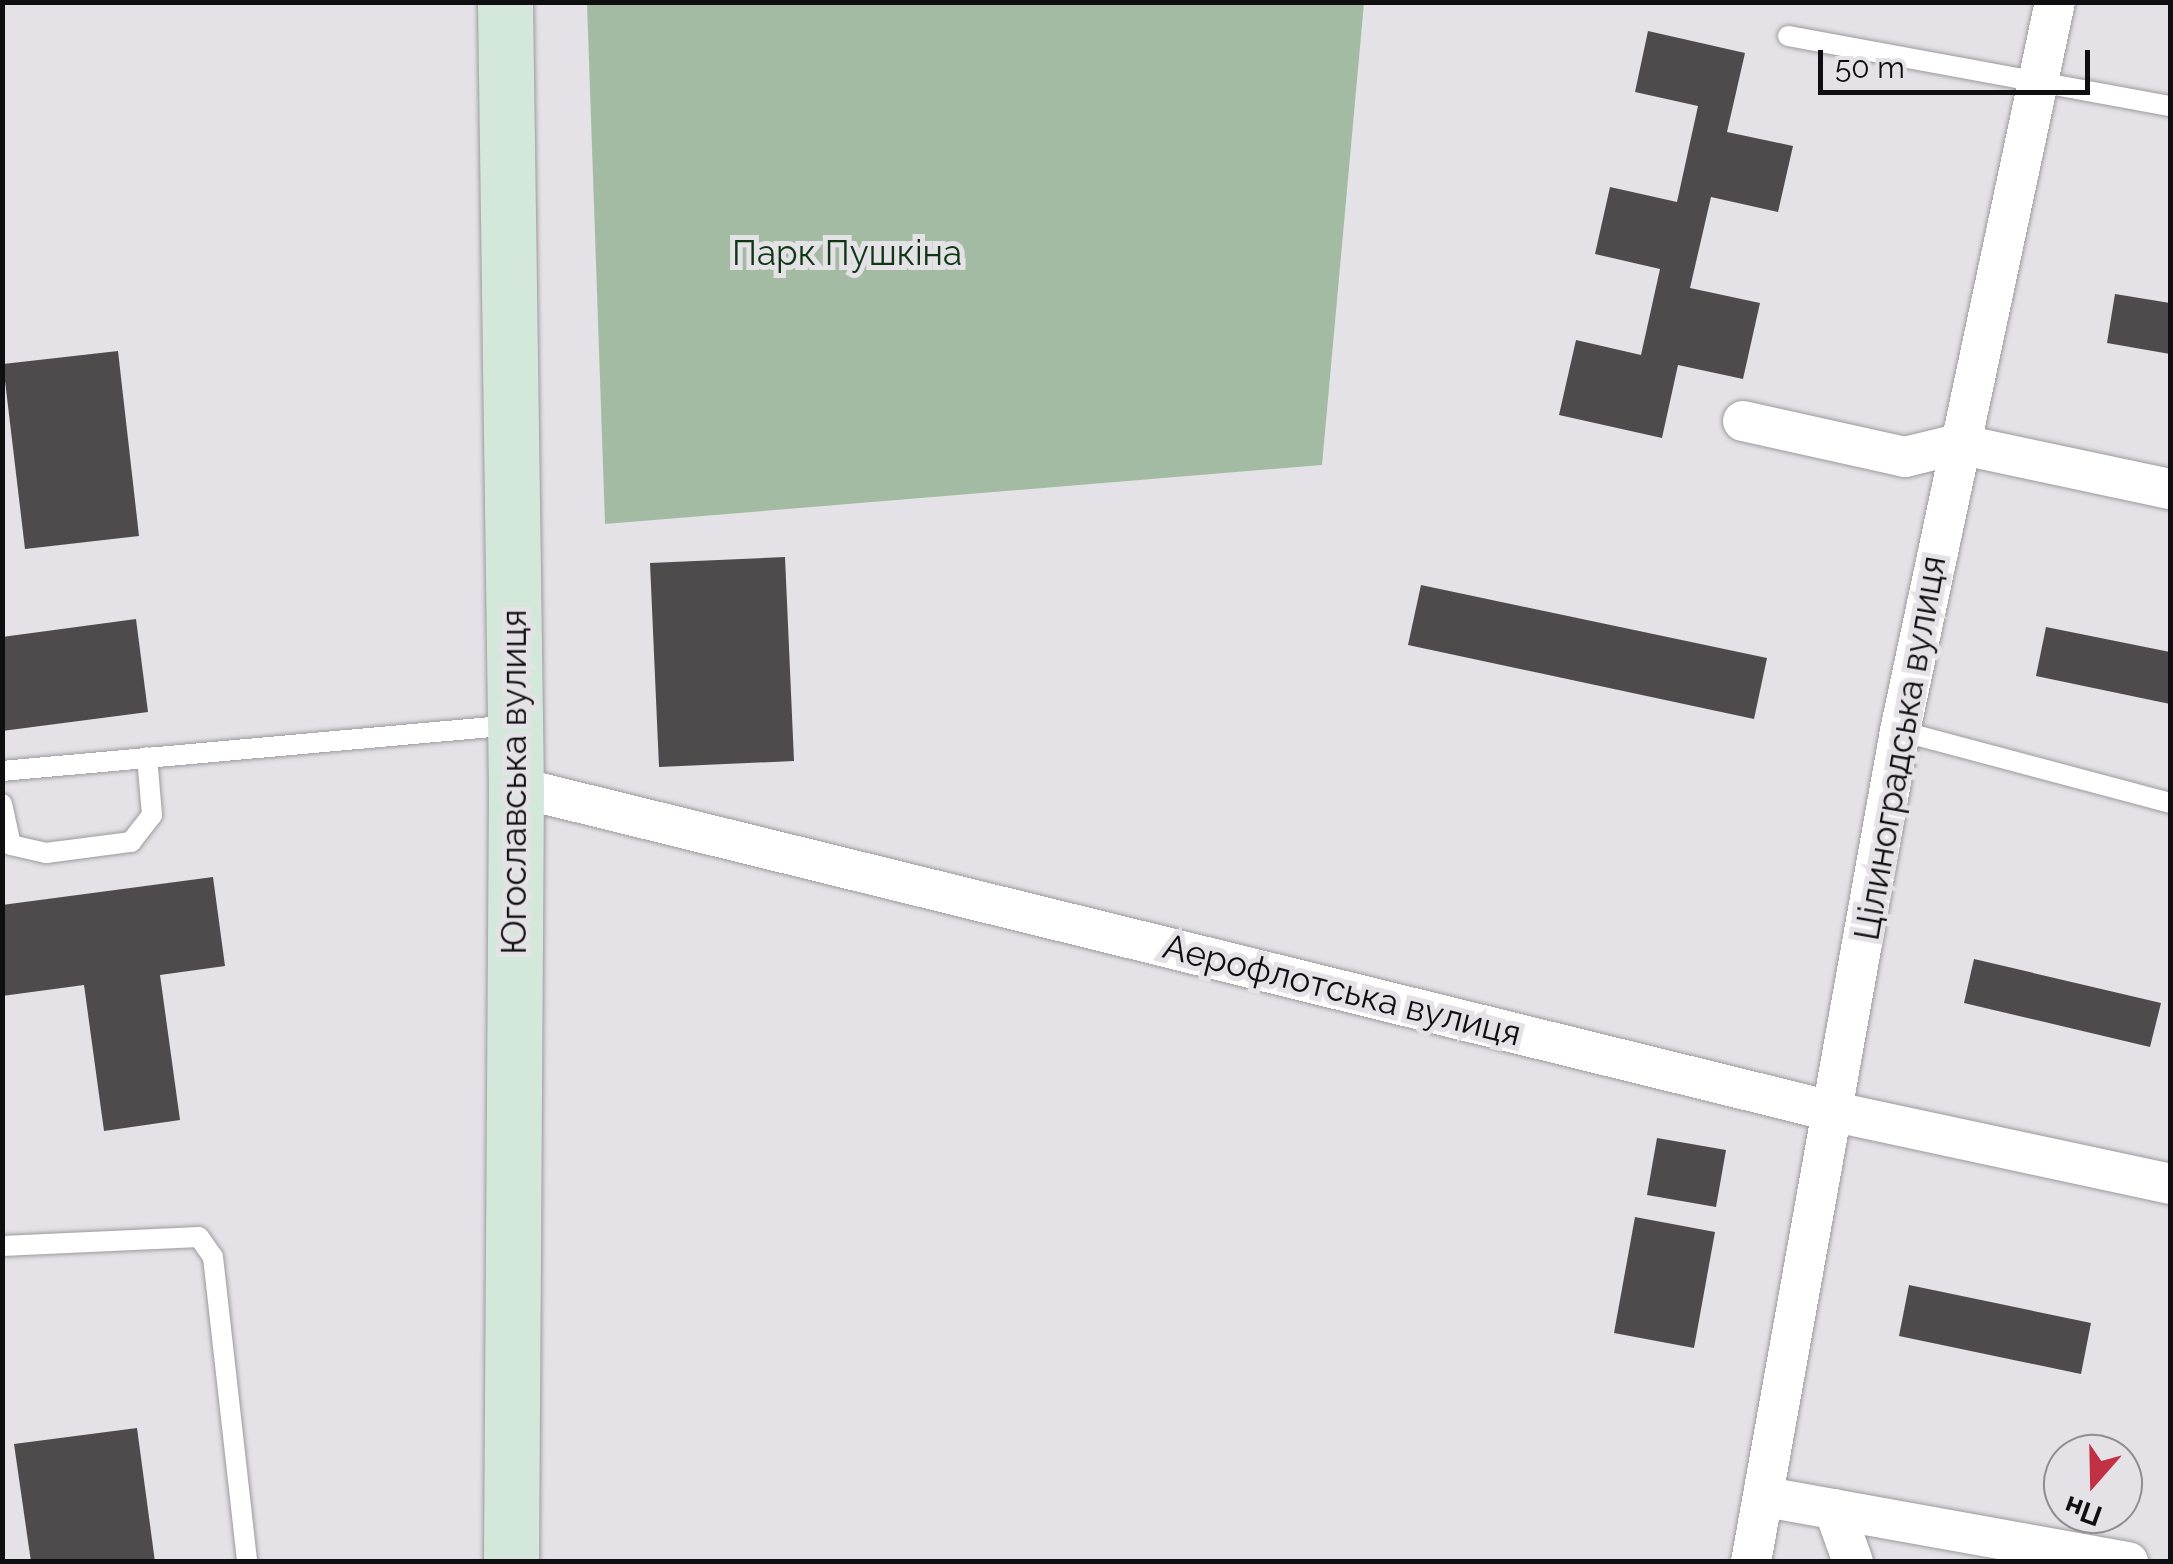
<!DOCTYPE html>
<html>
<head>
<meta charset="utf-8">
<style>
  body { margin:0 }
  #map { position:relative; width:2173px; height:1564px; overflow:hidden; background:#e4e2e6; font-family:Raleway,sans-serif }
  div>[style] { position:absolute }
  .green>* { inset:0; background:#a4bba3 }
  .building>* { inset:0; background:#4f4b4d }
  .roads { filter:drop-shadow(0 0 2px #9c9a9e) drop-shadow(0 0 2px #9c9a9e) }
  .lane>* { height:20px; margin:-10px; padding:0 10px; transform-origin:10px; border-radius:10px; background:#fff }
  .street>* { height:40px; margin:-20px; padding:0 20px; transform-origin:20px; border-radius:20px; background:#fff }
  .secondary>* { height:55px; margin:-27.5px; padding:0 27.5px; transform-origin:27.5px; border-radius:27.5px; background:#d3e8db }
  span { translate:-50% -50%; white-space:nowrap; text-align:center; line-height:1.15; -webkit-text-stroke:10px #e4e2e6; paint-order:stroke }
  .park-label { font-size:35px; color:#103713 }
  .street-label { font-size:35px; color:#0f0e10 }
  .frame { position:absolute; inset:0; border:5px solid #0f0e10; pointer-events:none }
  .north { position:absolute; left:2043px; top:1434px; width:100px; height:100px; box-sizing:border-box; background:#e4e2e6; border:2px solid #8f8d90; border-radius:50%; rotate:200deg; font-size:28px; font-weight:700; line-height:40px; text-align:center; color:#0f0e10 }
  .north::after { content:''; display:block; margin:auto; width:35px; height:45px; background:#c13143; clip-path:polygon(50% 0,100% 100%,50% 72%,0 100%) }
  .scale { position:absolute; left:1818px; top:50px; width:272px; height:45px; box-sizing:border-box; border:5px solid #0f0e10; border-top:0; padding-left:12px; font-size:30px; line-height:35px; white-space:nowrap; color:#0f0e10; -webkit-text-stroke:8px #e4e2e6; paint-order:stroke }
</style>
</head>
<body>
<div id="map">
  <div class="green">
    <i style="clip-path:polygon(587px 3px,1364px 3px,1322px 465px,605px 524px)"></i>
  </div>
  <div class="building">
    <i style="clip-path:polygon(1648px 31px,1745px 53px,1727px 132px,1793px 146px,1778px 212px,1711px 197px,1690px 288px,1760px 303px,1743px 379px,1678px 365px,1662px 438px,1559px 415px,1576px 340px,1641px 355px,1660px 269px,1595px 254px,1610px 187px,1677px 202px,1698px 106px,1635px 92px)"></i>
    <i style="clip-path:polygon(2115px 294px,2170px 303px,2170px 354px,2107px 343px)"></i>
    <i style="clip-path:polygon(118px 351px,139px 536px,25px 549px,3px 364px)"></i>
    <i style="clip-path:polygon(785px 557px,794px 761px,659px 767px,650px 563px)"></i>
    <i style="clip-path:polygon(1421px 585px,1767px 658px,1754px 719px,1408px 645px)"></i>
    <i style="clip-path:polygon(136px 619px,148px 712px,2px 731px,2px 637px)"></i>
    <i style="clip-path:polygon(2046px 627px,2170px 652px,2170px 704px,2036px 676px)"></i>
    <i style="clip-path:polygon(213px 877px,225px 966px,160px 975px,180px 1120px,104px 1131px,84px 985px,2px 996px,2px 905px)"></i>
    <i style="clip-path:polygon(1974px 959px,2161px 1003px,2150px 1047px,1964px 1003px)"></i>
    <i style="clip-path:polygon(1657px 1138px,1726px 1150px,1716px 1207px,1647px 1195px)"></i>
    <i style="clip-path:polygon(1635px 1217px,1715px 1232px,1694px 1348px,1614px 1333px)"></i>
    <i style="clip-path:polygon(1909px 1285px,2091px 1323px,2081px 1374px,1899px 1336px)"></i>
    <i style="clip-path:polygon(137px 1428px,155px 1562px,31px 1562px,14px 1444px)"></i>
  </div>
  <div class="roads">
    <div class="lane">
      <i style="left:1788px;top:36px;width:388px;rotate:10.4deg"></i>
      <i style="left:1900px;top:731px;width:279px;rotate:14.9deg"></i>
      <i style="left:2px;top:771px;width:513px;rotate:-5.14deg"></i>
      <i style="left:2px;top:804px;width:42px;rotate:77.6deg"></i>
      <i style="left:11px;top:845px;width:36px;rotate:13deg"></i>
      <i style="left:46px;top:853px;width:86px;rotate:-7.4deg"></i>
      <i style="left:131px;top:842px;width:34px;rotate:-52deg"></i>
      <i style="left:152px;top:815px;width:58px;rotate:-94.9deg"></i>
      <i style="left:2px;top:1246px;width:197px;rotate:-2.6deg"></i>
      <i style="left:199px;top:1237px;width:24px;rotate:55deg"></i>
      <i style="left:213px;top:1257px;width:307px;rotate:83.6deg"></i>
    </div>
    <div class="street">
      <i style="left:1743px;top:421px;width:166px;rotate:12.5deg"></i>
      <i style="left:1905px;top:457px;width:55px;rotate:-13.8deg"></i>
      <i style="left:1958px;top:444px;width:217px;rotate:12deg"></i>
      <i style="left:516px;top:787px;width:1358px;rotate:13.84deg"></i>
      <i style="left:1835px;top:1112px;width:343px;rotate:12.1deg"></i>
      <i style="left:1766px;top:1497px;width:368px;rotate:10.2deg"></i>
      <i style="left:1834px;top:1509px;width:56px;rotate:70.3deg"></i>
      <i style="left:1751px;top:1562px;width:844px;rotate:-79.83deg"></i>
      <i style="left:1900px;top:731px;width:745px;rotate:-78deg"></i>
    </div>
    <div class="secondary">
      <i style="left:505px;top:2px;width:785px;rotate:89.2deg"></i>
      <i style="left:516px;top:787px;width:775px;rotate:90.37deg"></i>
    </div>
  </div>
  <div class="park-label">
    <span style="left:847px;top:253px">Парк Пушкіна</span>
  </div>
  <div class="street-label">
    <span style="left:1900px;top:748px;rotate:-80deg">Цілиноградська вулиця</span>
    <span style="left:514px;top:782px;rotate:-90deg">Югославська вулиця</span>
    <span style="left:1342px;top:990px;rotate:14deg">Аерофлотська вулиця</span>
  </div>
  <div class="frame"></div>
  <div class="north">Пн</div>
  <div class="scale">50 m</div>
</div>
</body>
</html>
